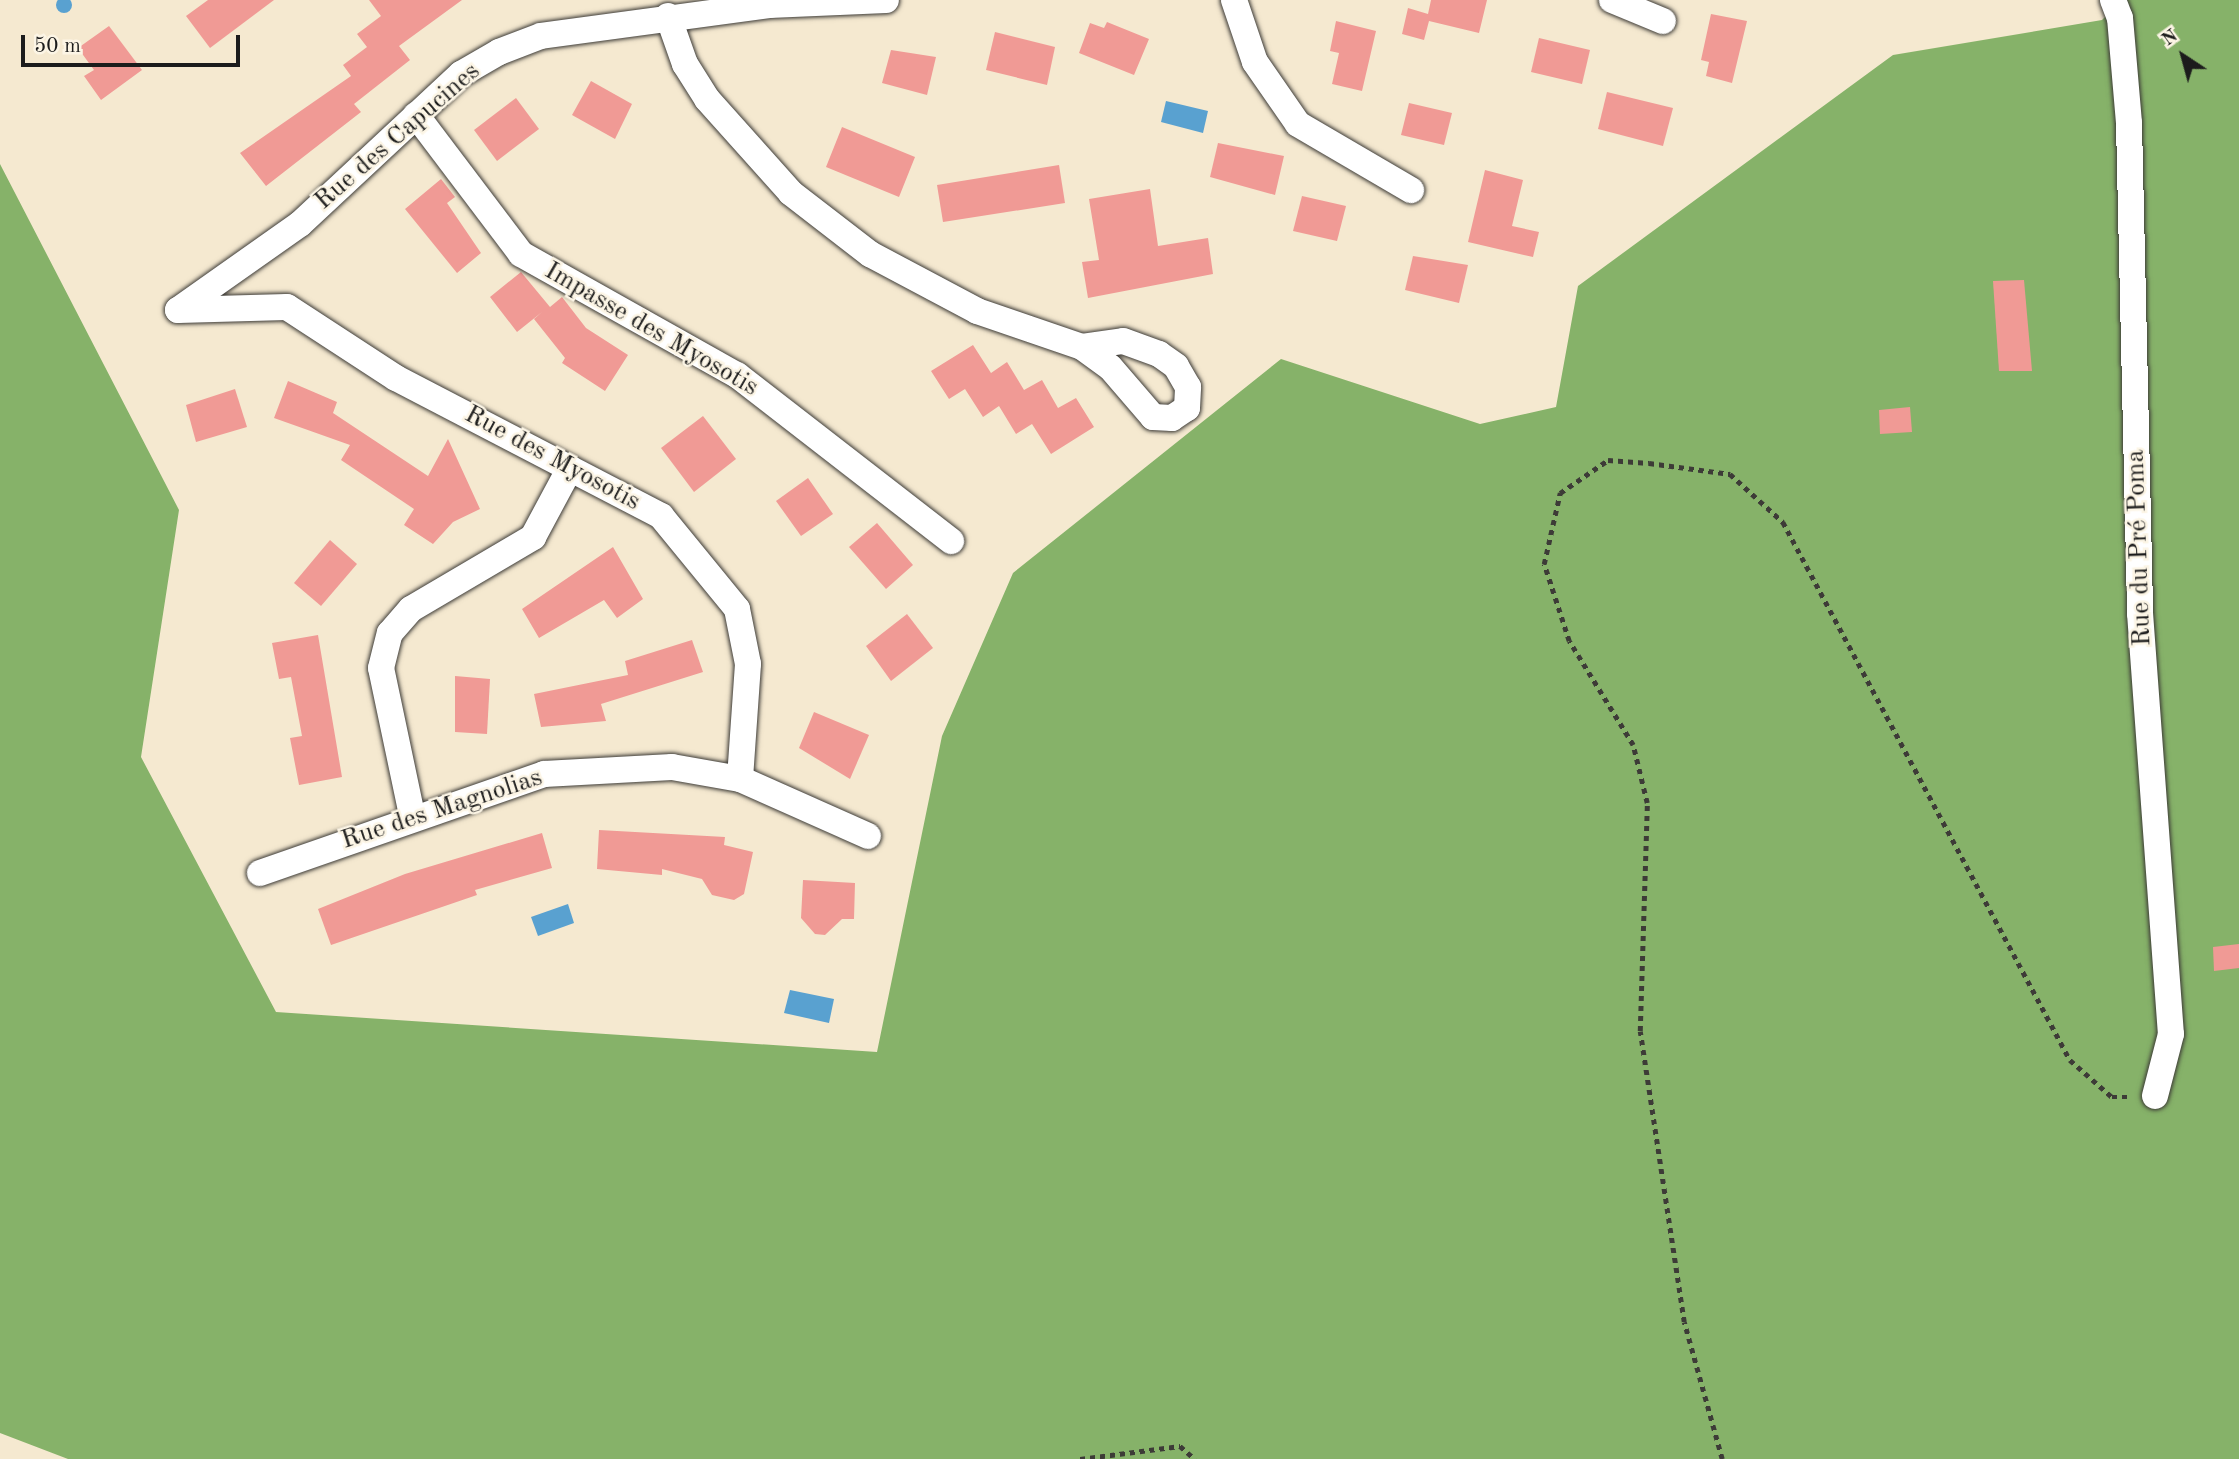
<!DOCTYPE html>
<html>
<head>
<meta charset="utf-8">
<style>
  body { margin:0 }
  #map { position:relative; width:2239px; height:1459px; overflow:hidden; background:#f5e9d0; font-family:"Old Standard TT",serif }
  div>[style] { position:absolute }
  .forest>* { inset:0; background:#86b269 }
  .water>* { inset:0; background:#59a1d0 }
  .round { border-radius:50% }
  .building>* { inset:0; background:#f09a95 }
  .path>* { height:4.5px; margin-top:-2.25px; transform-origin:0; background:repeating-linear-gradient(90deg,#3d3b37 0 5px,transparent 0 10px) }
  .roads { filter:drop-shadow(0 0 2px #3d3b37) drop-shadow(0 0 2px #3d3b37) }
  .street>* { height:26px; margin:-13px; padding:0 13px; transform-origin:13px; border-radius:13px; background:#fff }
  span { translate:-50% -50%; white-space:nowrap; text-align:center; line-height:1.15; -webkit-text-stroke:5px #fcf5e5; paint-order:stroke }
  .street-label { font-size:26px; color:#1c1c1c }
  .north { position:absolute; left:2148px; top:21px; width:70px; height:70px; -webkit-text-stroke:5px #fcf5e5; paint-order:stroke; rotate:324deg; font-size:19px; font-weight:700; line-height:28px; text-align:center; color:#1c1c1c }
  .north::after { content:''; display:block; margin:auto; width:24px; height:32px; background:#1c1c1c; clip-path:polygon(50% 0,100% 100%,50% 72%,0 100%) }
  .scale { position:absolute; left:21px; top:35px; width:219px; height:32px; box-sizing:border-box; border:4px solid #1c1c1c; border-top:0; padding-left:9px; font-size:21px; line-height:24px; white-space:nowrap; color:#1c1c1c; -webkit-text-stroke:5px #fcf5e5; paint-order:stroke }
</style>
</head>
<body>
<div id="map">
  <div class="forest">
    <i style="clip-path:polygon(2122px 0,2239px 0,2239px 1459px,68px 1459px,0 1433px,0 164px,179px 510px,141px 757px,276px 1012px,877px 1052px,942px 736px,1013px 573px,1281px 359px,1480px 424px,1556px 407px,1578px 286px,1893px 55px,2102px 20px)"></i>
  </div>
  <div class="water">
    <i class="round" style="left:56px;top:-3px;width:16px;height:16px"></i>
    <i style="clip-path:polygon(1166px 101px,1208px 111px,1203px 133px,1161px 122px)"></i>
    <i style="clip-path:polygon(568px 904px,574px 923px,538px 936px,531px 917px)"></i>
    <i style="clip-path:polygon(790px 990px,834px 999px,829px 1023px,784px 1013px)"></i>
  </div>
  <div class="building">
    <i style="clip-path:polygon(208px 0,274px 0,210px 48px,186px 16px)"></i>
    <i style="clip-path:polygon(369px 0,462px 0,399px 46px,410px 60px,354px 104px,361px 112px,266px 186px,240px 153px,351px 76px,343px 65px,367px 47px,357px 34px,381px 16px)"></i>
    <i style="clip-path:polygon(1431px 0,1487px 0,1479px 33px,1429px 21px,1424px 40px,1402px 34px,1408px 8px,1428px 14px)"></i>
    <i style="clip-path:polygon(1711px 14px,1747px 21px,1732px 83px,1706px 76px,1709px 62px,1701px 60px)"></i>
    <i style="clip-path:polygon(1336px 21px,1376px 31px,1362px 91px,1332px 84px,1339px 53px,1330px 51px)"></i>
    <i style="clip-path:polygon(1107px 22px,1149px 39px,1134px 75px,1079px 53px,1090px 23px,1104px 28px)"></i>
    <i style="clip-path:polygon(109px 26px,142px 70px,101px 100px,84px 76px,94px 70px,78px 48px)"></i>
    <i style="clip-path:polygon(995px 32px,1055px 47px,1047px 85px,986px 70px)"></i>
    <i style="clip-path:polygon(1539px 38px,1590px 50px,1582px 84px,1531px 72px)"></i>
    <i style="clip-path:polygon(891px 50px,936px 57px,927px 95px,882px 83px)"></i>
    <i style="clip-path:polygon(591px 81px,632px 104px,615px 139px,572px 115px)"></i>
    <i style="clip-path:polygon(1607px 92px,1673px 108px,1663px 146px,1598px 129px)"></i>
    <i style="clip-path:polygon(516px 98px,539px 129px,497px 161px,474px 130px)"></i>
    <i style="clip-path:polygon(1409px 103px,1452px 113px,1444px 145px,1401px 135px)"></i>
    <i style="clip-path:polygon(842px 127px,915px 157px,899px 197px,826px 167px)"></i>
    <i style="clip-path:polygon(1218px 143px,1284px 156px,1275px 195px,1210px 177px)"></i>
    <i style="clip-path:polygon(1059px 165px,1065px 203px,943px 222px,937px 185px)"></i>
    <i style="clip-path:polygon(1485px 170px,1523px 180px,1512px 226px,1539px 232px,1533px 257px,1468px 242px)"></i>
    <i style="clip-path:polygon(441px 179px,455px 197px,447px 203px,481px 253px,457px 273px,405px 209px)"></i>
    <i style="clip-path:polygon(1150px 189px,1158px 246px,1208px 238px,1213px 274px,1088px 298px,1082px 262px,1099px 260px,1089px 199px)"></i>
    <i style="clip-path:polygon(1302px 196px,1346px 206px,1337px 241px,1293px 231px)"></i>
    <i style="clip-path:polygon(1413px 256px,1468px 265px,1459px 303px,1405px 290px)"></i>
    <i style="clip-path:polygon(521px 272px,550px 307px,562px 297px,586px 328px,628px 355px,605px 391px,562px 363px,565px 358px,534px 319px,542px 312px,517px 332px,490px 297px)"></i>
    <i style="clip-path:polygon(2024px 280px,2032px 371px,1999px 371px,1993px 281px)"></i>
    <i style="clip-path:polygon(973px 345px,991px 373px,1007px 362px,1024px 390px,1042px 380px,1058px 408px,1076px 398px,1094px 427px,1051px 454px,1032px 424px,1016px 434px,999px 406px,983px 417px,965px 389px,949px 399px,931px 371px)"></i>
    <i style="clip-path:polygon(288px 381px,337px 402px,333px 413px,428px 476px,448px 439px,480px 509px,453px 522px,433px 544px,404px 525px,414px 509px,341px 460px,350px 445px,274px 418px)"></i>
    <i style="clip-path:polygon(235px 389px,247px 427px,196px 442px,186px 405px)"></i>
    <i style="clip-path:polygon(1910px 407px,1912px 432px,1880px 434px,1879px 410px)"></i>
    <i style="clip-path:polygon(703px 416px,736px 459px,694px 492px,661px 448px)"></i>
    <i style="clip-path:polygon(808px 478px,833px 514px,801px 536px,776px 501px)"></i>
    <i style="clip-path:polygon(877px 523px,913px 565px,886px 589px,849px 547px)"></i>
    <i style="clip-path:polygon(330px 540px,357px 564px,321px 606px,294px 583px)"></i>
    <i style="clip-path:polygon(613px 547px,643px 599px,617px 618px,604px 600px,539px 638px,522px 609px)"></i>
    <i style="clip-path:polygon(907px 614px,933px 648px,891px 681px,866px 646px)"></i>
    <i style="clip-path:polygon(318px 635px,342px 777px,299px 785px,290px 738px,302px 736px,291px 677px,279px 679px,272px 643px)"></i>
    <i style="clip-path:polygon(692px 640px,703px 672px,601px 704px,606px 721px,541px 727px,534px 694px,628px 675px,625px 661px)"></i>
    <i style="clip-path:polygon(455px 676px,490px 679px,487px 734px,455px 732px)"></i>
    <i style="clip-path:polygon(814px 712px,869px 735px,850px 779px,799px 748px)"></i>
    <i style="clip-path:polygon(599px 830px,725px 837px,724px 845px,753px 852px,744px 894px,734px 900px,712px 895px,702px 879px,662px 869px,662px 875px,597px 869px)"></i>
    <i style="clip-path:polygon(542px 833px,552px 868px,475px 890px,477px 895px,331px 945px,318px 909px,405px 874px)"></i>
    <i style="clip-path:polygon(803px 880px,855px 883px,854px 919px,842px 919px,825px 935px,815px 934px,801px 918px)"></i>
    <i style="clip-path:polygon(2239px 944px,2239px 968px,2214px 971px,2213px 947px)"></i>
  </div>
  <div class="path">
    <i style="left:1080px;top:1459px;width:101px;rotate:-7.4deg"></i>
    <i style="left:1180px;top:1446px;width:20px;rotate:41deg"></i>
    <i style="left:1722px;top:1459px;width:142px;rotate:-105.5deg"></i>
    <i style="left:1684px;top:1322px;width:294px;rotate:-98.6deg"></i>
    <i style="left:1640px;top:1031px;width:228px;rotate:-88.2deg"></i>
    <i style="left:1647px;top:803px;width:60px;rotate:-103.6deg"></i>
    <i style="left:1633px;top:745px;width:122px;rotate:-121.6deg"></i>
    <i style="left:1569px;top:641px;width:81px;rotate:-108deg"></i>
    <i style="left:1544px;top:564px;width:73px;rotate:-77.3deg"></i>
    <i style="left:1560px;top:493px;width:58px;rotate:-34.5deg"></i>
    <i style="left:1608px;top:460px;width:41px;rotate:4.2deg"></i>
    <i style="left:1649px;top:463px;width:82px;rotate:7.7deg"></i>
    <i style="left:1730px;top:474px;width:72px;rotate:42.2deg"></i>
    <i style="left:1783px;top:522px;width:610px;rotate:61.92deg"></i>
    <i style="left:2070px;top:1060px;width:56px;rotate:41.4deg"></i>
    <i style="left:2112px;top:1097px;width:17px"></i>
  </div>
  <div class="roads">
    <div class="street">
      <i style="left:765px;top:0;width:6px;rotate:51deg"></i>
      <i style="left:769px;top:5px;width:117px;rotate:-2.4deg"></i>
      <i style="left:1234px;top:0;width:65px;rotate:71.3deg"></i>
      <i style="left:1255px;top:62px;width:75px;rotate:55.3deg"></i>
      <i style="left:1298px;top:124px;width:131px;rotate:30.3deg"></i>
      <i style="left:1612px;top:0;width:55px;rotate:22.4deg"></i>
      <i style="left:2113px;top:0;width:19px;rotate:69deg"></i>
      <i style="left:2120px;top:18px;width:105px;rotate:85.1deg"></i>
      <i style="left:2129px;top:123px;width:490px;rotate:88.7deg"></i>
      <i style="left:2140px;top:613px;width:422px;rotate:85.8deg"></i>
      <i style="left:2171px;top:1034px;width:64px;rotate:104.5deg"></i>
      <i style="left:668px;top:16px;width:51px;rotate:70.5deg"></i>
      <i style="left:685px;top:64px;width:41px;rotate:57.8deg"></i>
      <i style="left:707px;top:99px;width:126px;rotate:48.2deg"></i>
      <i style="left:791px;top:193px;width:100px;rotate:37.7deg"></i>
      <i style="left:870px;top:254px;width:121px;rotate:28deg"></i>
      <i style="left:977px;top:311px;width:111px;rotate:18.9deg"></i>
      <i style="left:1082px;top:347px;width:34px;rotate:36deg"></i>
      <i style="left:1110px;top:367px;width:66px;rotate:49.3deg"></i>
      <i style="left:1153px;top:417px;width:19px;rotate:3deg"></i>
      <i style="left:1172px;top:418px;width:18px;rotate:-34deg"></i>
      <i style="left:1187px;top:408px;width:21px;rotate:-87deg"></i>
      <i style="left:1188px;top:387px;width:24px;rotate:-120deg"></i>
      <i style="left:1176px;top:366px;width:21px;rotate:-145deg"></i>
      <i style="left:1159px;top:354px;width:38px;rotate:-160deg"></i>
      <i style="left:1123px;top:341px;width:41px;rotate:171.7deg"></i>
      <i style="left:416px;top:115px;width:174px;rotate:52.9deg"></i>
      <i style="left:521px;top:254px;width:248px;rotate:29.3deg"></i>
      <i style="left:737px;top:375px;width:271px;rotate:37.8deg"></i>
      <i style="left:178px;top:310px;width:109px;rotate:-1.6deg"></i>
      <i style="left:287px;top:307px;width:130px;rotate:33.1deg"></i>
      <i style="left:396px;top:378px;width:299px;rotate:27.5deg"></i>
      <i style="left:661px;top:516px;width:120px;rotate:50.7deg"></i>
      <i style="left:737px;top:609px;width:56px;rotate:78.7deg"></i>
      <i style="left:748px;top:664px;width:115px;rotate:94deg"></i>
      <i style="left:178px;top:310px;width:149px;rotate:-35.2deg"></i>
      <i style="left:300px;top:224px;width:220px;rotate:-43deg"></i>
      <i style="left:461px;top:74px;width:44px;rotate:-30.1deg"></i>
      <i style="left:499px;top:52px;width:45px;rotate:-20.9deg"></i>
      <i style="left:541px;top:36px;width:230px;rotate:-7.7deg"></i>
      <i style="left:412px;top:815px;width:150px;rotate:-101.9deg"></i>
      <i style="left:381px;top:668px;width:36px;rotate:-76deg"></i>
      <i style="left:390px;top:633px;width:32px;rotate:-49deg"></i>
      <i style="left:411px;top:609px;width:142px;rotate:-30.5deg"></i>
      <i style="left:533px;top:537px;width:78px;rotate:-61.8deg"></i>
      <i style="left:260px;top:873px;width:301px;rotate:-19.2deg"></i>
      <i style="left:544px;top:774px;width:128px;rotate:-3.1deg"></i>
      <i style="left:672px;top:767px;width:69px;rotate:10deg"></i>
      <i style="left:740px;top:779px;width:140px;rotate:24deg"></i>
    </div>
  </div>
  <div class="street-label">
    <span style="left:398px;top:137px;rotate:-41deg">Rue des Capucines</span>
    <span style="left:651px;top:330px;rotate:30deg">Impasse des Myosotis</span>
    <span style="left:552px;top:459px;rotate:28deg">Rue des Myosotis</span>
    <span style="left:2140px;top:548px;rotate:-92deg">Rue du Pré Poma</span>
    <span style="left:442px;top:810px;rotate:-18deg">Rue des Magnolias</span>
  </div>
  <div class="north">N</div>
  <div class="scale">50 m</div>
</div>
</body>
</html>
